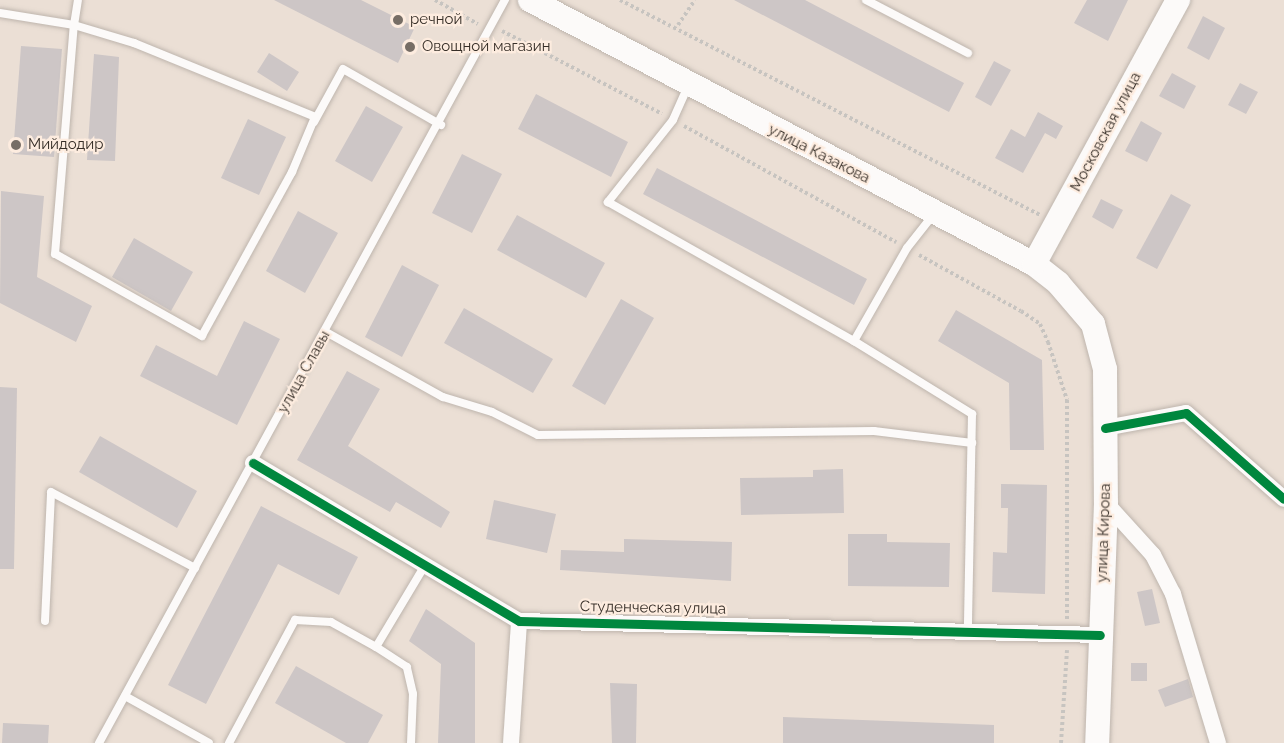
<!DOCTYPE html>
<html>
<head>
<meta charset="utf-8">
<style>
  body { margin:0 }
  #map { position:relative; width:1284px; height:743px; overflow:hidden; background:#ebdfd5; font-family:Raleway,sans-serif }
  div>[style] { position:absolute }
  .building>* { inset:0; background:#cdc6c6 }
  .path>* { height:4px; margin-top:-2px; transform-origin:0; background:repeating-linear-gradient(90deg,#c7c4c0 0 3px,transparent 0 6px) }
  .roads { filter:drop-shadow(0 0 2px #beb5ad) drop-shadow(0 0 2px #beb5ad) }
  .lane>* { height:8px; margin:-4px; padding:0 4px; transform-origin:4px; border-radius:4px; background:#fcfaf9 }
  .street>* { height:16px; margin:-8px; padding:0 8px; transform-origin:8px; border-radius:8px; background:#fcfaf9 }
  .secondary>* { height:24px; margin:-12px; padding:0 12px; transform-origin:12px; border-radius:12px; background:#fcfaf9 }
  .cycleway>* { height:9px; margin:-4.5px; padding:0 4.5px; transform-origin:4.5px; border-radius:4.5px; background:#00873e }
  .dots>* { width:16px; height:16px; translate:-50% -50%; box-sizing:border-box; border:3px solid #fdecdf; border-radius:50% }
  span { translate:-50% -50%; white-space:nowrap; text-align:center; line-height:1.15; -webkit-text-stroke:4.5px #fdecdf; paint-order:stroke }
  .poi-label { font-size:15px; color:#372f28 }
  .left { translate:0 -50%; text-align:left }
  .street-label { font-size:15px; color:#372f28 }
</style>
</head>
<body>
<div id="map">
  <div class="building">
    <i style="clip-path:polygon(274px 0,361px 0,415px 27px,398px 63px)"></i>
    <i style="clip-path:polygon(734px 0,805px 0,964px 83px,949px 112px)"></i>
    <i style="clip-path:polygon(1087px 0,1128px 0,1108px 41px,1074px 23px)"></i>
    <i style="clip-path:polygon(1203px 16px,1225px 28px,1209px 60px,1187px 48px)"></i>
    <i style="clip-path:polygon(21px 46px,62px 49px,54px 157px,13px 154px)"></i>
    <i style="clip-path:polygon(269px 53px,299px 72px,287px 91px,257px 72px)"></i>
    <i style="clip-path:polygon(94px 54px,119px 57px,115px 161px,87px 160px)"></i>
    <i style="clip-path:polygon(994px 61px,1011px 70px,991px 106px,975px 97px)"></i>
    <i style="clip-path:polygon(1172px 73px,1196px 86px,1184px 109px,1159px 96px)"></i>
    <i style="clip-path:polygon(1240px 83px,1258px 92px,1246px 114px,1228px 105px)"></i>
    <i style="clip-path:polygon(536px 94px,628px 142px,611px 177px,518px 129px)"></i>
    <i style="clip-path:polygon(366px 106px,403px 127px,372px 182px,335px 161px)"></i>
    <i style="clip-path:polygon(1038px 112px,1063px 126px,1056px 139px,1045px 133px,1023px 173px,995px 158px,1011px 129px,1025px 137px)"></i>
    <i style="clip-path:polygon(248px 119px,286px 137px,259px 195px,221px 178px)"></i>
    <i style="clip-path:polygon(1141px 121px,1162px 133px,1147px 162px,1125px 151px)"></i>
    <i style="clip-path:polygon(462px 154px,502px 174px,472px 233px,432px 213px)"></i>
    <i style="clip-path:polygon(657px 168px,867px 279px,854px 305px,643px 194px)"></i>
    <i style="clip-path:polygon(1px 191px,44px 196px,37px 277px,92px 306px,76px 342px,0 303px)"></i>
    <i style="clip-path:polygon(1171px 194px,1191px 205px,1157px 269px,1136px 258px)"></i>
    <i style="clip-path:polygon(1101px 199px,1123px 210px,1113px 229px,1092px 217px)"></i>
    <i style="clip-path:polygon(298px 211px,338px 233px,305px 293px,266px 271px)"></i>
    <i style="clip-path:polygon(517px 215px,605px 263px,586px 298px,497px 250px)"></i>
    <i style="clip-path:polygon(134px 238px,193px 272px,171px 311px,112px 277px)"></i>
    <i style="clip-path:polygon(402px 265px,439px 285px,402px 357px,365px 337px)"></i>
    <i style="clip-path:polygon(621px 299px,654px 318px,605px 405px,572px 386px)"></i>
    <i style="clip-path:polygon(464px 308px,553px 359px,533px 393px,444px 343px)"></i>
    <i style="clip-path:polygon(956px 310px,1042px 360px,1044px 450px,1010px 450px,1009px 383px,938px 341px)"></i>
    <i style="clip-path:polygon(244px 321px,280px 339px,237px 425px,140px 376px,156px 345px,217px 376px)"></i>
    <i style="clip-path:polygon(347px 371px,380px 389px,348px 446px,450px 512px,441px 528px,396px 502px,390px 512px,297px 460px)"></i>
    <i style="clip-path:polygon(0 387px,17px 388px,14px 569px,0 569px)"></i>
    <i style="clip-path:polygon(100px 436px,197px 491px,177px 528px,79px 472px)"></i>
    <i style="clip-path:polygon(843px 469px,844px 513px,741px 515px,740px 478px,813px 477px,813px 470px)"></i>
    <i style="clip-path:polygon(1001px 484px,1047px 485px,1045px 594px,992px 592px,993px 552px,1007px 553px,1008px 508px,1001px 508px)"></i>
    <i style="clip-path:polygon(494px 500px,556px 514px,547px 553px,486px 539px)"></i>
    <i style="clip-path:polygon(261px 506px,358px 557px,339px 595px,278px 564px,206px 704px,168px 685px)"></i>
    <i style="clip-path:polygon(848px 534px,887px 534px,887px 542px,950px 543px,949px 587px,848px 586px)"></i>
    <i style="clip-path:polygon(624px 539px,732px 542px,731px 581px,560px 570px,561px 550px,624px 552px)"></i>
    <i style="clip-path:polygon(1152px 589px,1160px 623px,1145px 626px,1137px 592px)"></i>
    <i style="clip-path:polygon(426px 609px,475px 643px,475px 743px,438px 743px,441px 664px,409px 641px)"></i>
    <i style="clip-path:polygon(1131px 663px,1147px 663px,1147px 681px,1131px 681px)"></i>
    <i style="clip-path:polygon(296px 666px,383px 715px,368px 743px,346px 743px,275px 703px)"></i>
    <i style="clip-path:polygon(1188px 679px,1193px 697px,1165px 707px,1158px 690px)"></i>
    <i style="clip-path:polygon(610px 683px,637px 684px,636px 743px,612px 743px)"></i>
    <i style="clip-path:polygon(783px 717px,994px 725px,994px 743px,783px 743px)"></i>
    <i style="clip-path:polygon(3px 723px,49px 725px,48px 743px,2px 743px)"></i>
  </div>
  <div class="path">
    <i style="left:435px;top:0;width:49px;rotate:29.2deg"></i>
    <i style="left:620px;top:0;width:472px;rotate:27.1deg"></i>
    <i style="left:678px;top:25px;width:30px;rotate:-56deg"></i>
    <i style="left:502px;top:31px;width:180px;rotate:27.4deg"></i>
    <i style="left:684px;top:126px;width:242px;rotate:28.7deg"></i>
    <i style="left:919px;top:255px;width:116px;rotate:28.8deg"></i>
    <i style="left:1021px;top:311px;width:23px;rotate:34deg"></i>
    <i style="left:1040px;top:324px;width:20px;rotate:66deg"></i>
    <i style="left:1048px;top:342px;width:61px;rotate:71.9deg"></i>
    <i style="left:1067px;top:400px;width:219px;rotate:90deg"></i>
    <i style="left:1061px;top:743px;width:93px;rotate:-86.3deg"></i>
  </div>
  <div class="roads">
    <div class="lane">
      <i style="left:866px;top:0;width:115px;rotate:27.5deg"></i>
      <i style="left:0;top:13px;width:75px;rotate:9.2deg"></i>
      <i style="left:74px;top:25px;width:63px;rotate:16.7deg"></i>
      <i style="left:134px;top:43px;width:196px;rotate:22.2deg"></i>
      <i style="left:315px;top:117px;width:60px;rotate:112.7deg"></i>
      <i style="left:292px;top:172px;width:187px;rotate:118.8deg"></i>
      <i style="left:202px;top:336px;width:168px;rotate:-150.8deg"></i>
      <i style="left:55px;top:254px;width:230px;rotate:-85.3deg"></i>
      <i style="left:74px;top:25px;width:25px;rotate:-81deg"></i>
      <i style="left:688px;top:86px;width:37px;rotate:114deg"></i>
      <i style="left:673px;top:120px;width:105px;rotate:128.4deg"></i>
      <i style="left:608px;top:202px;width:283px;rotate:29.5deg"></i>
      <i style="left:314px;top:122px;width:60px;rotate:-61.3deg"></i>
      <i style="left:343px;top:69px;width:113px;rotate:29.7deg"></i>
      <i style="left:933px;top:215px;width:42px;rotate:128.2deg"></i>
      <i style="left:907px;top:248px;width:107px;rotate:119.7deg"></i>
      <i style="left:854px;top:341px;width:139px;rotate:31.7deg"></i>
      <i style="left:972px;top:414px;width:214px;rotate:91.1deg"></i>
      <i style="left:326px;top:332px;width:134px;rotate:29.1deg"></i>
      <i style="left:443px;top:397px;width:51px;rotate:17deg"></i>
      <i style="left:492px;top:412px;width:51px;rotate:26.6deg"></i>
      <i style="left:538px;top:435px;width:336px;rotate:-0.7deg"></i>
      <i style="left:874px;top:431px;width:99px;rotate:7deg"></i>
      <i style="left:45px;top:621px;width:129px;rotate:-87.3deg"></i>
      <i style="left:51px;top:492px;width:163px;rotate:27.8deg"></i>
      <i style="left:125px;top:696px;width:96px;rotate:29.2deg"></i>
      <i style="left:99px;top:743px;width:847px;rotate:-61.35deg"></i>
      <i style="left:229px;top:743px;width:140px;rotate:-61.8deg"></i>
      <i style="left:295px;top:620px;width:36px;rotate:3deg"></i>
      <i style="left:331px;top:622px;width:51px;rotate:29.1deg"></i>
      <i style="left:411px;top:743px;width:49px;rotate:-87.7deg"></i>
      <i style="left:413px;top:694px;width:28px;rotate:-103deg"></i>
      <i style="left:407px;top:667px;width:37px;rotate:-147deg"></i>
      <i style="left:376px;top:647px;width:96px;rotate:-59.1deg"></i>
    </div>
    <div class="street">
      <i style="left:1105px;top:428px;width:82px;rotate:-10.5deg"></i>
      <i style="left:1186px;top:413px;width:130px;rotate:41.3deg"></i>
      <i style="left:253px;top:463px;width:309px;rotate:30.7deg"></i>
      <i style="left:519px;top:621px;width:581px;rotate:1.38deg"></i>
      <i style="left:1106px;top:503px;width:70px;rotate:47.9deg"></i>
      <i style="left:1153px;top:555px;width:44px;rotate:62.9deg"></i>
      <i style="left:1173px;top:594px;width:156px;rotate:73.2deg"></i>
      <i style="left:511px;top:743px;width:122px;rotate:-86.2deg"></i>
    </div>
    <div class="secondary">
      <i style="left:530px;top:0;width:569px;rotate:27.65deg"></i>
      <i style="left:1034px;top:264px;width:31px;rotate:38deg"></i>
      <i style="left:1058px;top:283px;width:54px;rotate:49.5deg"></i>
      <i style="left:1093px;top:324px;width:47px;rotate:75.1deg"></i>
      <i style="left:1105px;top:369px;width:134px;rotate:89.6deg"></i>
      <i style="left:1106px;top:503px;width:240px;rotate:92.1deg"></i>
      <i style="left:1034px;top:264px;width:301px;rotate:-61.4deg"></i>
    </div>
  </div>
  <div class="cycleway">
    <i style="left:1105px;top:428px;width:82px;rotate:-10.5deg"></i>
    <i style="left:1186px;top:413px;width:130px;rotate:41.3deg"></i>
    <i style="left:253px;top:463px;width:309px;rotate:30.7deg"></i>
    <i style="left:519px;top:621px;width:581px;rotate:1.38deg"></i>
  </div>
  <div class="dots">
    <i style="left:398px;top:20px;background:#766d65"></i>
    <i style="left:410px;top:47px;background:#766d65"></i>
    <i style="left:16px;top:145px;background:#766d65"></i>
  </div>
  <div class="poi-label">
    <span class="left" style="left:410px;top:20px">речной</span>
    <span class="left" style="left:422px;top:47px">Овощной магазин</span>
    <span class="left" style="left:28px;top:145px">Мийдодир</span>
  </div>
  <div class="street-label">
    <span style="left:1106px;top:132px;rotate:-62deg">Московская улица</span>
    <span style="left:819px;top:154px;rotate:27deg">улица Казакова</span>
    <span style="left:304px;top:372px;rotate:-61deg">улица Славы</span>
    <span style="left:1104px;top:533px;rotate:-88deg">улица Кирова</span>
    <span style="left:653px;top:608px;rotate:1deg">Студенческая улица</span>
  </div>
</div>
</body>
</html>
